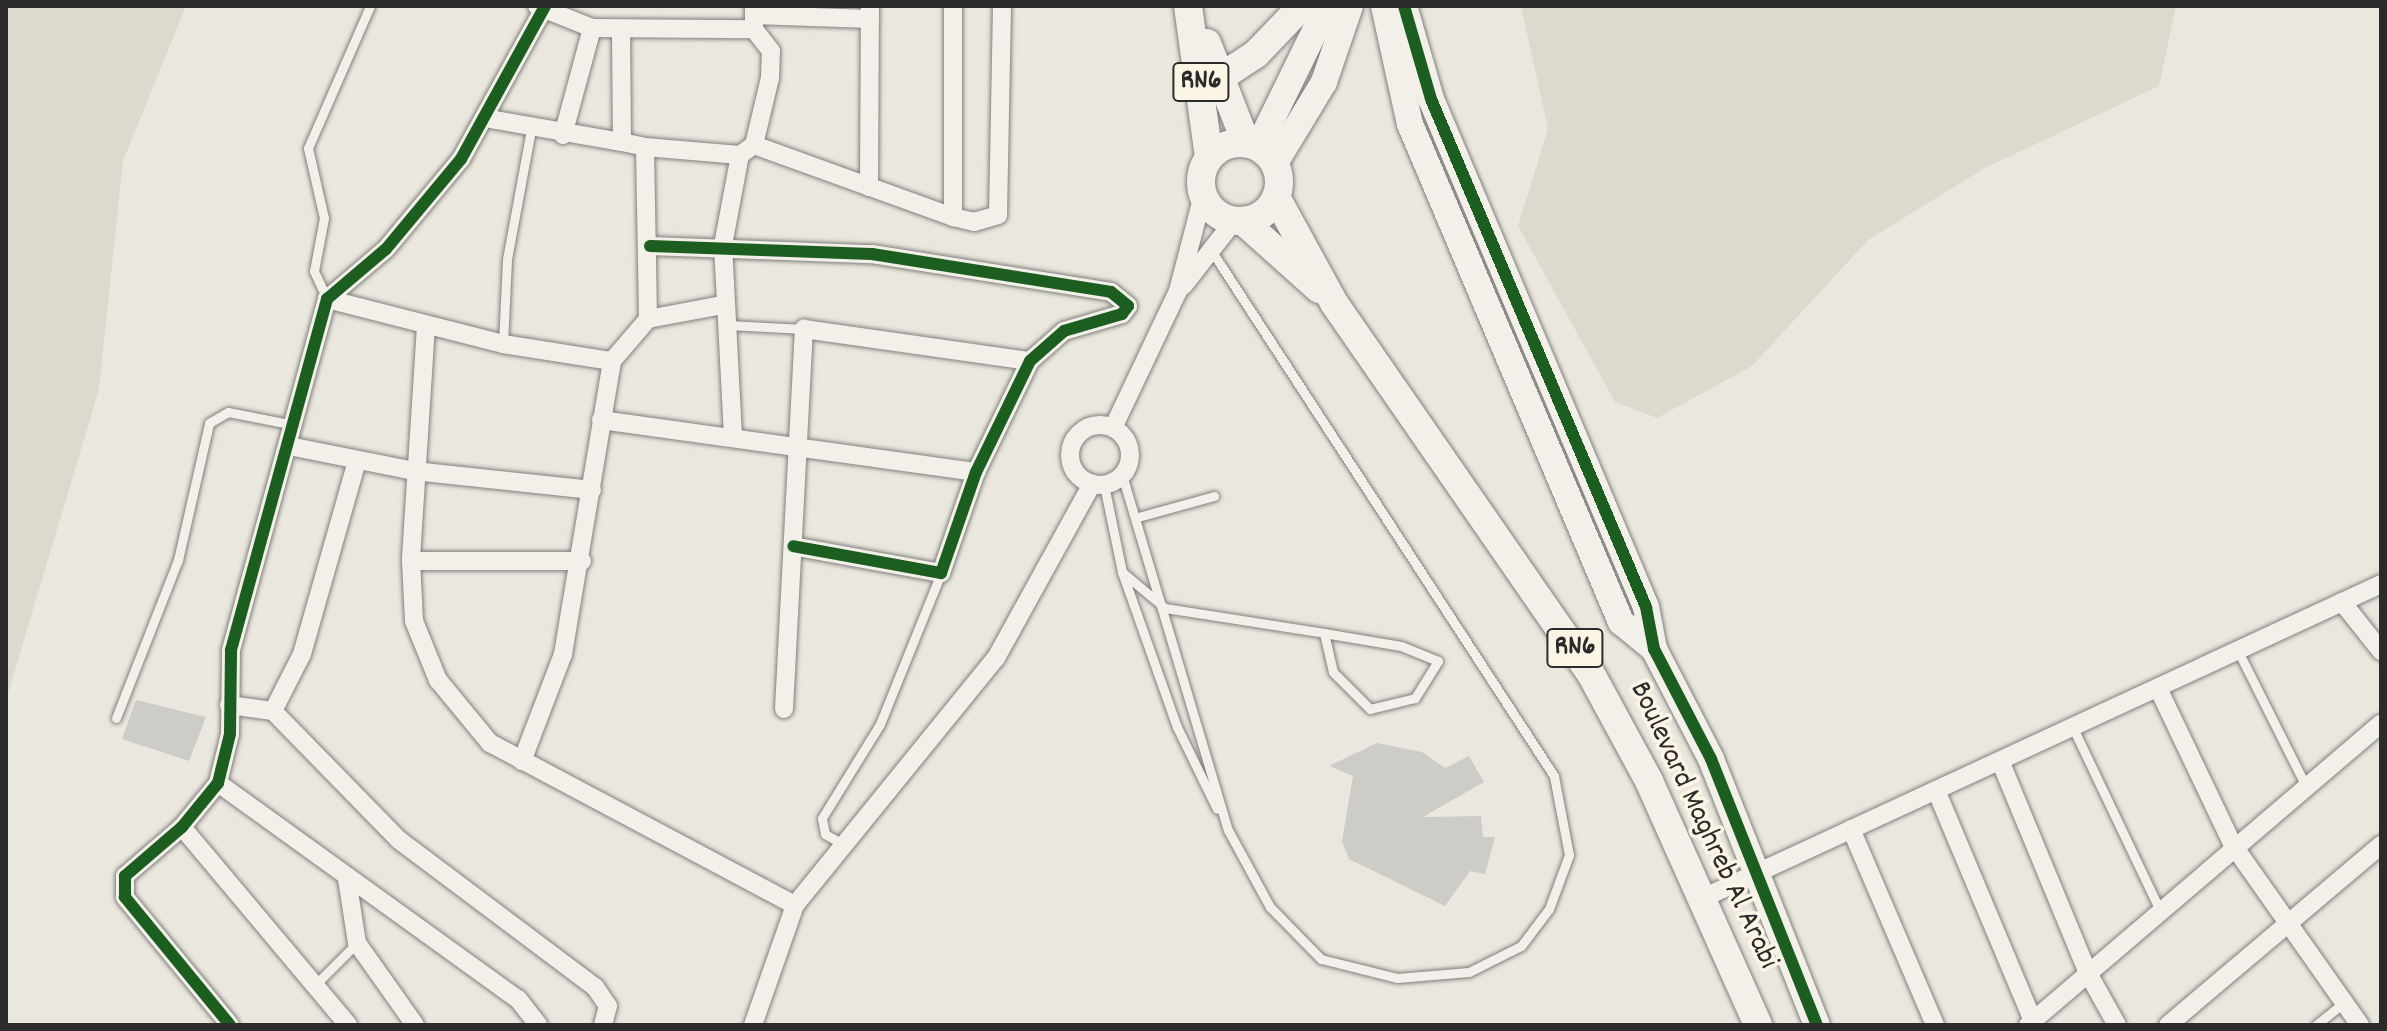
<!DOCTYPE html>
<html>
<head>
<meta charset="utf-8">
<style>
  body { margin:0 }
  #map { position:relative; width:2387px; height:1031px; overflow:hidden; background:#eae7df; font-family:Dekko,sans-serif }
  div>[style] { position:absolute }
  .built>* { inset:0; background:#ddd9ce }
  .building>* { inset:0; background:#ceccc6 }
  .roads { filter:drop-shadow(0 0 2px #81807c) drop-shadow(0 0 2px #81807c) }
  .lane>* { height:9px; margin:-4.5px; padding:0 4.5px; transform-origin:4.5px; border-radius:4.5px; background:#f3f0ea }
  .street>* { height:18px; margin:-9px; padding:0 9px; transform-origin:9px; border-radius:9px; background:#f3f0ea }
  .street>.ring { margin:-9px; padding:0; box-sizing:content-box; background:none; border:18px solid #f3f0ea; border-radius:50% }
  .secondary>* { height:26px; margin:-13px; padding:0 13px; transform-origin:13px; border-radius:13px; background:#f3f0ea }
  .primary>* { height:28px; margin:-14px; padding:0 14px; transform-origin:14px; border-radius:14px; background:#f3f0ea }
  .primary>.ring { margin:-14px; padding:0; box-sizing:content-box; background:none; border:28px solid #f3f0ea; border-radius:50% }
  .cycleway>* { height:12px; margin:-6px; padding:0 6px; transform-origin:6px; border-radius:6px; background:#1b5e20 }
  span { translate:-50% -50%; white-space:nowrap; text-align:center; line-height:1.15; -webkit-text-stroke:7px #fcf5e5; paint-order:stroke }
  .shield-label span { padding:2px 6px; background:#fcf5e5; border:2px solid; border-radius:6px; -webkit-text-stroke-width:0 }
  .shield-label { font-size:28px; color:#2b2b2b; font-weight:700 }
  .street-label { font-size:30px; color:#2b2b2b }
  .frame { position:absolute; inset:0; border:8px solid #2b2b2b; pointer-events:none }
</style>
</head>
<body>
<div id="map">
  <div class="built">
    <i style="clip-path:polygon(6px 6px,186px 6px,123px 161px,99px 389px,6px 700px)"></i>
    <i style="clip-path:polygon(1521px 6px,2176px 6px,2159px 86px,1985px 168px,1868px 240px,1752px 366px,1657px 418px,1615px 402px,1518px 226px,1548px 129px)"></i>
  </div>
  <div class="building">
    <i style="clip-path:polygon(136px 700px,206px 717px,189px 761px,122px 739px)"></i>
    <i style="clip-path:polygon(1377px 743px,1422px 752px,1445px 768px,1469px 756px,1484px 782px,1423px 817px,1481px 816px,1483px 837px,1495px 837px,1485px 874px,1470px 871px,1445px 906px,1349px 859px,1342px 841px,1353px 776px,1329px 766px)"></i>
  </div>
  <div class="roads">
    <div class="lane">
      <i style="left:327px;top:299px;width:31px;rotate:-115deg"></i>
      <i style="left:314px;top:271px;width:54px;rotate:-79.3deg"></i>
      <i style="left:324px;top:218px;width:72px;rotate:-102.9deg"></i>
      <i style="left:308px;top:148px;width:155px;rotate:-66.4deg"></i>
      <i style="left:728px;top:325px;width:76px;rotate:3deg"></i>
      <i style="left:503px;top:344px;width:85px;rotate:-87.3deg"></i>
      <i style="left:507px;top:259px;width:131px;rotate:-79.5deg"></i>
      <i style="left:1122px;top:475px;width:370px;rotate:73.4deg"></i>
      <i style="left:1228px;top:830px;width:88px;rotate:61.4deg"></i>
      <i style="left:1270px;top:907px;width:73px;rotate:45.6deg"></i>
      <i style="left:1321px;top:959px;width:78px;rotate:14deg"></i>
      <i style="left:1397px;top:978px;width:72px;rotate:-4.8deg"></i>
      <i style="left:1469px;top:972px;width:58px;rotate:-26.6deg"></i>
      <i style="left:1521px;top:946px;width:46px;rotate:-52.9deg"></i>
      <i style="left:1549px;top:909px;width:58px;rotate:-69.7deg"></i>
      <i style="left:1569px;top:855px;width:80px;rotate:-100.8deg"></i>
      <i style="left:1554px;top:776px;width:628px;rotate:-123.11deg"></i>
      <i style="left:1104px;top:485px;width:89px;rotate:78.3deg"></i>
      <i style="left:1122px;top:572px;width:164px;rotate:70.5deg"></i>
      <i style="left:1177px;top:727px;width:91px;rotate:64deg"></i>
      <i style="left:1138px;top:517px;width:79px;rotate:-15.4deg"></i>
      <i style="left:1122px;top:572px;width:56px;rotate:39.9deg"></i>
      <i style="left:1165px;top:608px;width:161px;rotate:8.9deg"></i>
      <i style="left:1324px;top:633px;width:78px;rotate:9.6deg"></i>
      <i style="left:1401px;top:646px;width:40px;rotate:22deg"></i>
      <i style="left:1438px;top:661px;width:44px;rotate:121.9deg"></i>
      <i style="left:1415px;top:698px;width:46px;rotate:166.3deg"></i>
      <i style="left:1370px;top:709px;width:52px;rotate:-135deg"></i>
      <i style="left:1333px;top:672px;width:40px;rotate:-103deg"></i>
      <i style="left:2238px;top:651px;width:151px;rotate:63.3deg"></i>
      <i style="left:116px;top:718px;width:170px;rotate:-68.6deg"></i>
      <i style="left:178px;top:560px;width:140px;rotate:-77.2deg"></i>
      <i style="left:209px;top:423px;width:22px;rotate:-30deg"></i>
      <i style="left:228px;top:412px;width:67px;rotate:11.1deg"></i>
      <i style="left:2073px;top:728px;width:202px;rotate:64.5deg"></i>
      <i style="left:841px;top:843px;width:18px;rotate:-151deg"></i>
      <i style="left:825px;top:834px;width:16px;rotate:-101deg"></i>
      <i style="left:822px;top:818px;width:110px;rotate:-58.3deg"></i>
      <i style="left:880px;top:724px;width:163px;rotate:-68deg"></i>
      <i style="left:314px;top:986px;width:61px;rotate:-45deg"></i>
      <i style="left:2316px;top:1025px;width:35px;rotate:-39deg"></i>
    </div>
    <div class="street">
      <i style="left:537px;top:6px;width:59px;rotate:21.8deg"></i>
      <i style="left:592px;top:28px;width:162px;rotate:0.4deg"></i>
      <i style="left:754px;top:15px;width:116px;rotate:2deg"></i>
      <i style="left:621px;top:31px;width:111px;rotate:89.5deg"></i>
      <i style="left:622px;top:142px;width:24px;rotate:12deg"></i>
      <i style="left:645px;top:147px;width:172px;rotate:89deg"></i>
      <i style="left:490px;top:119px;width:134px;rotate:9.9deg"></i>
      <i style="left:563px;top:135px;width:111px;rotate:-74.8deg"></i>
      <i style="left:754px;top:145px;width:212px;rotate:19.9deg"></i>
      <i style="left:953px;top:217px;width:22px;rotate:13deg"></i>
      <i style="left:974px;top:222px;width:25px;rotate:-16deg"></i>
      <i style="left:998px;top:215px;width:209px;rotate:-88.9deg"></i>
      <i style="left:645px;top:147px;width:95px;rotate:4.8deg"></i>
      <i style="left:869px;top:187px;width:181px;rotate:-89.7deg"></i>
      <i style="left:953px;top:217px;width:211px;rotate:-90deg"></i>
      <i style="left:650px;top:246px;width:222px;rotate:2.1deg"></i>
      <i style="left:872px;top:254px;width:242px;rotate:9deg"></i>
      <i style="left:1111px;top:292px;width:22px;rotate:39deg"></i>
      <i style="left:1128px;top:306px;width:10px;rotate:127deg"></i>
      <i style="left:1122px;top:314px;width:60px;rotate:163.7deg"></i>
      <i style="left:1064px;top:331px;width:45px;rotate:138.6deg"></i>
      <i style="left:1030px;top:361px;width:123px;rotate:115.9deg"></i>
      <i style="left:976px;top:472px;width:107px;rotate:109.1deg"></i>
      <i style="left:941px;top:573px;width:150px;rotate:-169.7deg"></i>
      <i style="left:1183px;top:286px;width:83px;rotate:-51.9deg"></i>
      <i style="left:327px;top:299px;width:182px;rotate:14.3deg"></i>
      <i style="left:503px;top:344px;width:110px;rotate:8.9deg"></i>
      <i style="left:426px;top:326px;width:235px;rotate:93.7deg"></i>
      <i style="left:411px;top:561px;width:60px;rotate:87.1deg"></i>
      <i style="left:414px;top:621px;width:64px;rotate:67.9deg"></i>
      <i style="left:438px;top:680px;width:82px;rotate:50.5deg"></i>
      <i style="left:490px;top:743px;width:345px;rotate:28deg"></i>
      <i style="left:601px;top:420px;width:379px;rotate:7.9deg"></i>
      <i class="ring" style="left:1070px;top:425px;width:42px;height:42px"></i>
      <i style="left:1113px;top:428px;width:152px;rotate:-64.6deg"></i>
      <i style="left:1178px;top:291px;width:99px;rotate:-75.4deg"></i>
      <i style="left:733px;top:436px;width:191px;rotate:-93deg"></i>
      <i style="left:723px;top:245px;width:92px;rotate:-79.3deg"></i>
      <i style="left:740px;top:155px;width:17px;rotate:-36deg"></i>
      <i style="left:754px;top:145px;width:69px;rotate:-76.6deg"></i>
      <i style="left:770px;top:78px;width:27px;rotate:-88deg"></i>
      <i style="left:771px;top:51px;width:28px;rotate:-128deg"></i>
      <i style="left:754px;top:29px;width:23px;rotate:-90deg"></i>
      <i style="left:289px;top:446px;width:127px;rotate:11.3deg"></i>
      <i style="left:414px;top:471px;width:179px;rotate:6.1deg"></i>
      <i style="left:411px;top:561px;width:171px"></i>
      <i style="left:2342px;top:602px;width:63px;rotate:51.5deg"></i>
      <i style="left:2158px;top:688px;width:174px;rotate:64.5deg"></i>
      <i style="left:2233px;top:845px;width:220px;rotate:54.8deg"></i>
      <i style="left:229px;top:705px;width:44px;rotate:7.8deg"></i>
      <i style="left:273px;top:711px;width:180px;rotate:45.7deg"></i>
      <i style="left:399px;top:840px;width:245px;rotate:36.9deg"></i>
      <i style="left:595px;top:987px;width:23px;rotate:56deg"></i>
      <i style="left:608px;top:1006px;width:20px;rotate:105deg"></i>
      <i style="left:784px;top:709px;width:381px;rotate:-87deg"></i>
      <i style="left:804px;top:329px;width:228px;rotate:8.1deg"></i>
      <i style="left:273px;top:711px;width:64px;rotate:-63deg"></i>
      <i style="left:302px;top:654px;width:201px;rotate:-74.1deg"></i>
      <i style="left:522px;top:761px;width:115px;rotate:-69deg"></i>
      <i style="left:563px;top:654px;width:297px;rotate:-80.5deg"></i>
      <i style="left:612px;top:361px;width:55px;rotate:-49.4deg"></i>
      <i style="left:648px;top:319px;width:75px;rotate:-10.7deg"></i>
      <i style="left:2001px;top:763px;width:230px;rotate:67.5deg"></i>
      <i style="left:2089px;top:975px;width:57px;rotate:60.8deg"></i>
      <i style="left:218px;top:783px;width:370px;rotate:35.8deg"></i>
      <i style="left:518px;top:999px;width:33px;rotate:52deg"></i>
      <i style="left:1936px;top:790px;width:251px;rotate:67.2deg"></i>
      <i style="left:182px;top:827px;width:258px;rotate:50deg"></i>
      <i style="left:1851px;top:829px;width:213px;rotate:66.8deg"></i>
      <i style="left:347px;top:879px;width:65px;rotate:81.1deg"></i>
      <i style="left:357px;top:943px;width:100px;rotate:54.7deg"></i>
      <i style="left:1703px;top:898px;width:747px;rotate:-24.85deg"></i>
      <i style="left:230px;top:1025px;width:166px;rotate:-129.4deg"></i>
      <i style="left:125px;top:897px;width:21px;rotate:-90deg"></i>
      <i style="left:125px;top:876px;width:75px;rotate:-40.7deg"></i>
      <i style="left:182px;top:827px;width:57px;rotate:-50.7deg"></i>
      <i style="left:218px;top:783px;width:50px;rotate:-76.2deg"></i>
      <i style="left:230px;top:734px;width:84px;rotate:-89.3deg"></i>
      <i style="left:231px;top:650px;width:364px;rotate:-74.7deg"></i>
      <i style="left:327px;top:299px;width:77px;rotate:-40.3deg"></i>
      <i style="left:386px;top:249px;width:117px;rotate:-50.2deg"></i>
      <i style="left:461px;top:159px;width:175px;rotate:-61.2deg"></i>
      <i style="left:753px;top:1025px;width:127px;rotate:-70.7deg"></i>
      <i style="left:795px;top:905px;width:318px;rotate:-50.9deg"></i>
      <i style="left:996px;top:658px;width:199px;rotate:-61.1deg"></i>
      <i style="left:2028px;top:1025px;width:464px;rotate:-40.5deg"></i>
      <i style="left:2168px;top:1025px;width:279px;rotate:-40.2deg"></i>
    </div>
    <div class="secondary">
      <i style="left:1384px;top:6px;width:121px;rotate:77.6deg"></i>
      <i style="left:1410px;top:124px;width:541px;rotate:67.04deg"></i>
      <i style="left:1621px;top:622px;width:43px;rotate:39.3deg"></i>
      <i style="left:1404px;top:6px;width:97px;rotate:73.8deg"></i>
      <i style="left:1431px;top:99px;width:552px;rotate:67.06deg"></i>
      <i style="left:1646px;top:607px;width:43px;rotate:79.2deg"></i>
      <i style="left:1654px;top:649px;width:124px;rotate:62.6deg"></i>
      <i style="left:1711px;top:759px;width:286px;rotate:68.3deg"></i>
      <i style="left:1258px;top:147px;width:157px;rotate:-63.9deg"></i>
      <i style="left:1275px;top:163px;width:95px;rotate:-58.8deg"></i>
      <i style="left:1324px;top:82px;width:80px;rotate:-71.1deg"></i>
    </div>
    <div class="primary">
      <i style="left:1188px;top:6px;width:153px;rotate:82.1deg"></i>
      <i style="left:1207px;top:43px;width:107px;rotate:68.7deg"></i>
      <i style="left:1221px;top:77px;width:42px;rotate:-33.3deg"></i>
      <i style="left:1256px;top:54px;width:66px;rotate:-46.2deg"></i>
      <i class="ring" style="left:1201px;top:143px;width:50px;height:50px"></i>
      <i style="left:1276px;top:197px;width:121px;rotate:61.3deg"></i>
      <i style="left:1334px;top:303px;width:451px;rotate:55.3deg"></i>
      <i style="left:1591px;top:674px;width:122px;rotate:61.5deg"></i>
      <i style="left:1649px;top:781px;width:267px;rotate:65.9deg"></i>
      <i style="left:1243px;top:221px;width:102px;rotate:41.8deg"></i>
    </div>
  </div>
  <div class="cycleway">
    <i style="left:1404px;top:6px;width:97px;rotate:73.8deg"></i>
    <i style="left:1431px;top:99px;width:552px;rotate:67.06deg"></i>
    <i style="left:1646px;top:607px;width:43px;rotate:79.2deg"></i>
    <i style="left:1654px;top:649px;width:124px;rotate:62.6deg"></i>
    <i style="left:1711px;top:759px;width:286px;rotate:68.3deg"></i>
    <i style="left:650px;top:246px;width:222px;rotate:2.1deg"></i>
    <i style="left:872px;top:254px;width:242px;rotate:9deg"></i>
    <i style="left:1111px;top:292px;width:22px;rotate:39deg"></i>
    <i style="left:1128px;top:306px;width:10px;rotate:127deg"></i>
    <i style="left:1122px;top:314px;width:60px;rotate:163.7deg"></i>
    <i style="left:1064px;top:331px;width:45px;rotate:138.6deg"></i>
    <i style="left:1030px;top:361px;width:123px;rotate:115.9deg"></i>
    <i style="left:976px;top:472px;width:107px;rotate:109.1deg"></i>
    <i style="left:941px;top:573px;width:150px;rotate:-169.7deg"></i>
    <i style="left:230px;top:1025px;width:166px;rotate:-129.4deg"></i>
    <i style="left:125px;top:897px;width:21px;rotate:-90deg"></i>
    <i style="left:125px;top:876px;width:75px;rotate:-40.7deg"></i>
    <i style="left:182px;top:827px;width:57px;rotate:-50.7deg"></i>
    <i style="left:218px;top:783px;width:50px;rotate:-76.2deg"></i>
    <i style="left:230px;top:734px;width:84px;rotate:-89.3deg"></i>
    <i style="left:231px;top:650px;width:364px;rotate:-74.7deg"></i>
    <i style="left:327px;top:299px;width:77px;rotate:-40.3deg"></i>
    <i style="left:386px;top:249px;width:117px;rotate:-50.2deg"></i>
    <i style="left:461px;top:159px;width:175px;rotate:-61.2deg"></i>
  </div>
  <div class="shield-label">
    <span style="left:1201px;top:82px">RN6</span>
    <span style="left:1575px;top:648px">RN6</span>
  </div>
  <div class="street-label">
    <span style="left:1702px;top:826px;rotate:65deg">Boulevard Maghreb Al Arabi</span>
  </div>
  <div class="frame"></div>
</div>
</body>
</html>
